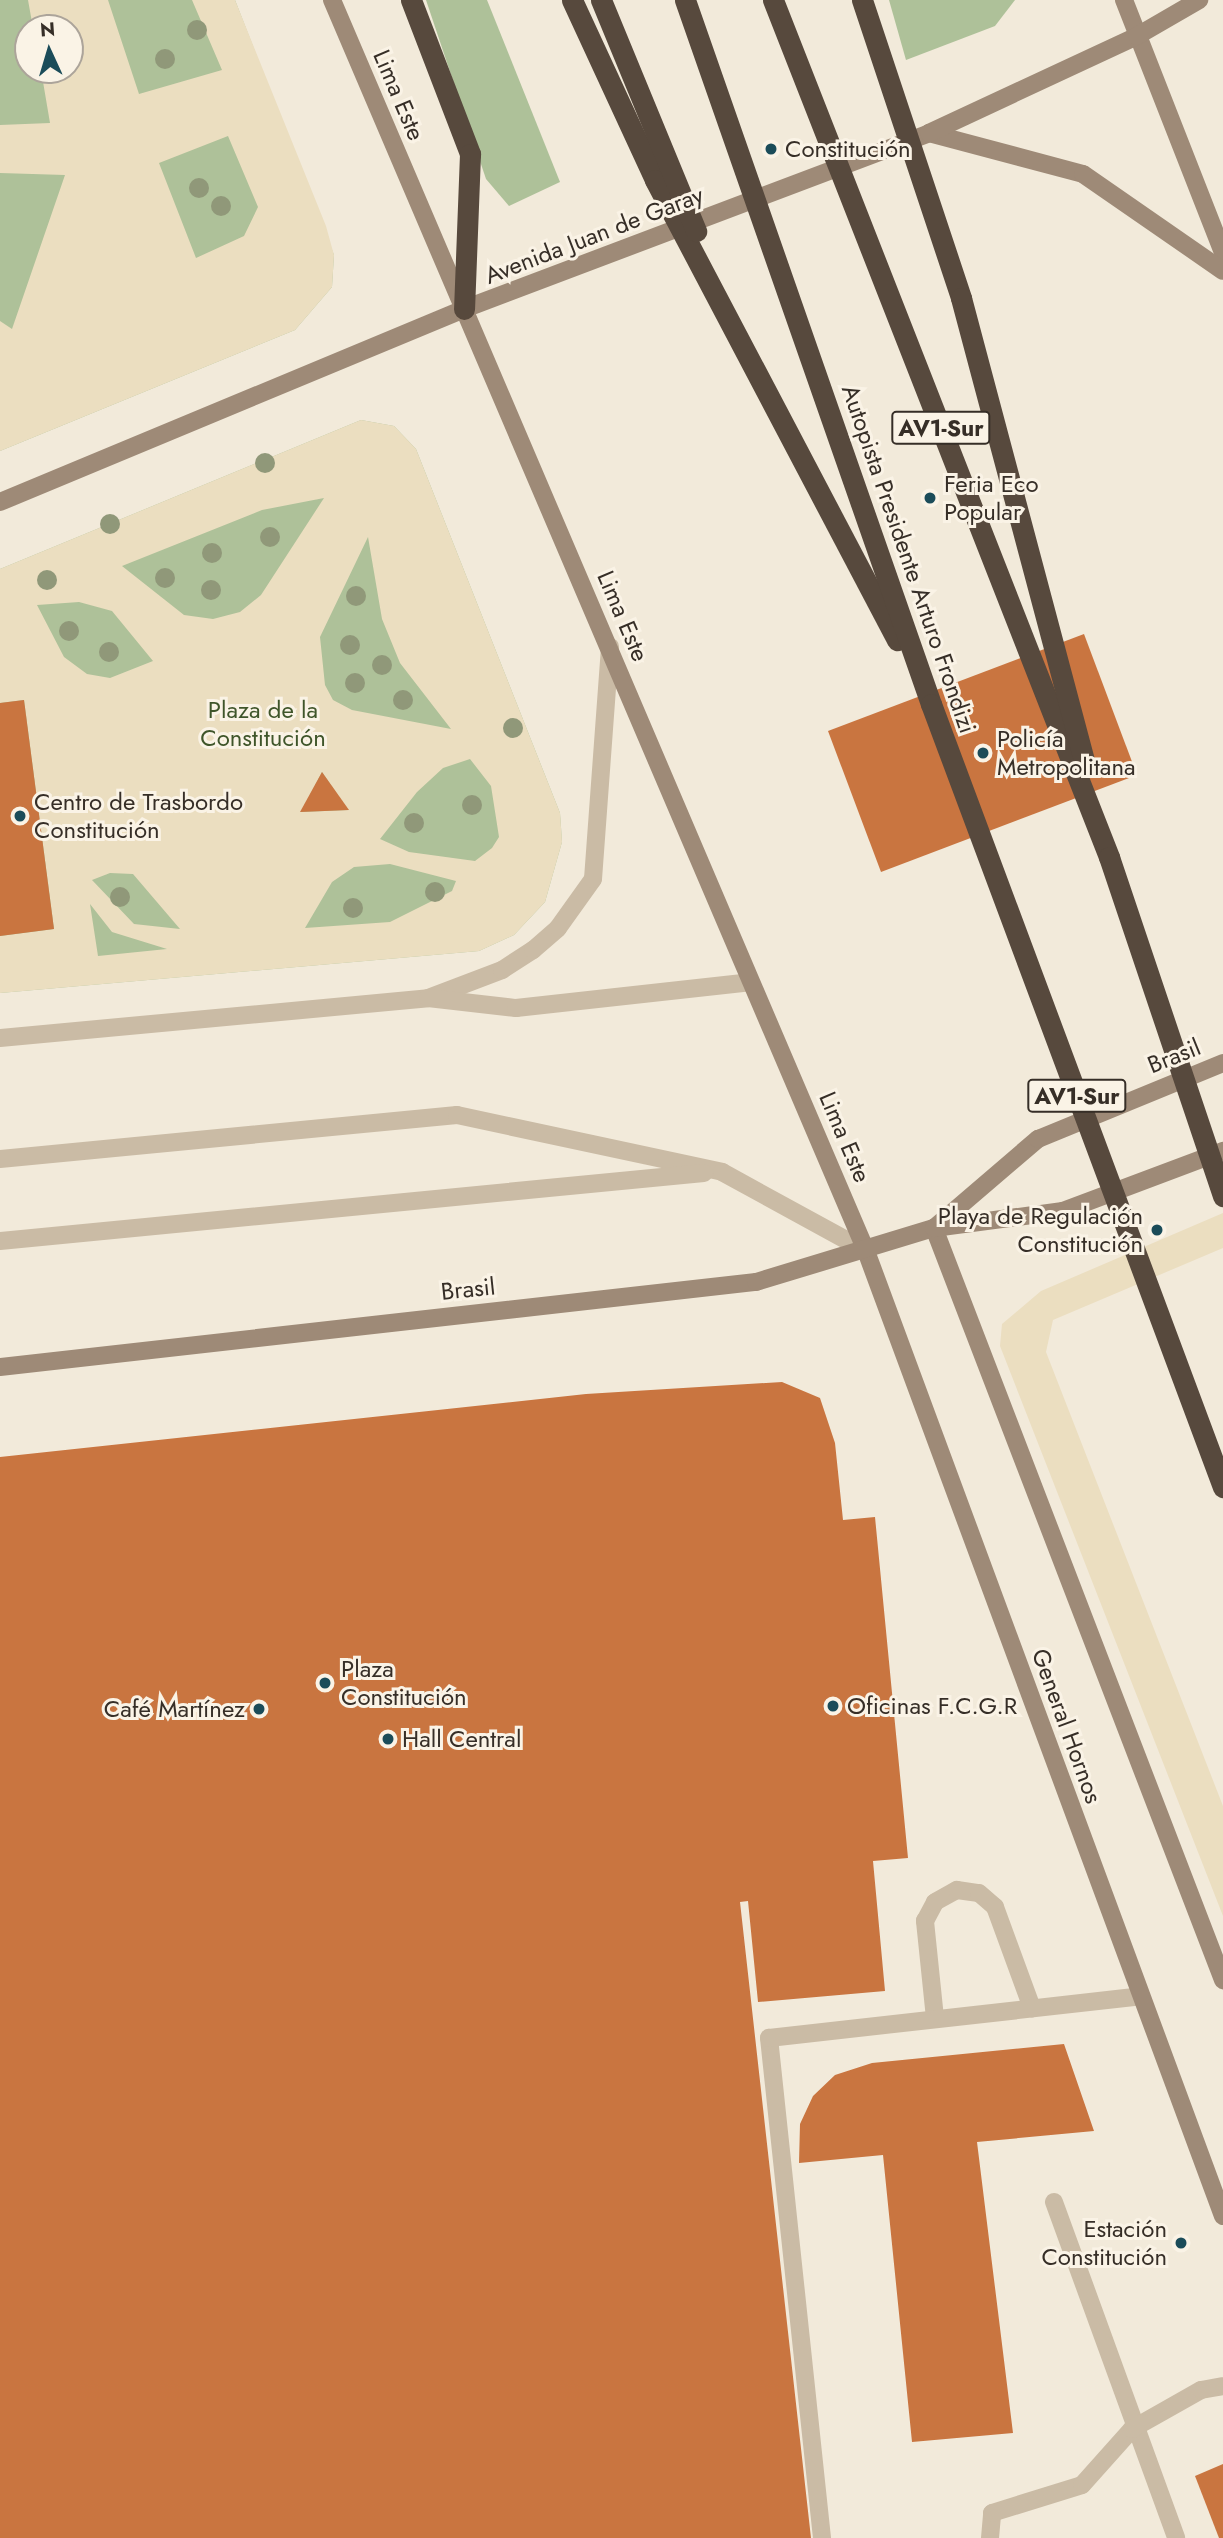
<!DOCTYPE html>
<html>
<head>
<meta charset="utf-8">
<style>
  body { margin:0 }
  #map { position:relative; width:1223px; height:2538px; overflow:hidden; background:#f2eada; font-family:Jost,sans-serif }
  div>[style] { position:absolute }
  .green>* { inset:0; background:#aec199 }
  .plaza>* { inset:0; background:#ebdec0 }
  .building>* { inset:0; background:#c97540 }
  .lane>* { height:18px; margin:-9px; padding:0 9px; transform-origin:9px; border-radius:9px; background:#cabba5 }
  .secondary>* { height:18px; margin:-9px; padding:0 9px; transform-origin:9px; border-radius:9px; background:#9e8a77 }
  .highway>* { height:21px; margin:-10.5px; padding:0 10.5px; transform-origin:10.5px; border-radius:10.5px; background:#57493d }
  .highway-bridge>* { height:21px; margin:-10.5px; padding:0 10.5px; transform-origin:10.5px; border-radius:10.5px; background:#57493d }
  .trees>* { width:20px; height:20px; margin:-10px; border-radius:50%; background:#909879 }
  .dots>* { width:19px; height:19px; translate:-50% -50%; box-sizing:border-box; border:4px solid #faf3e6; border-radius:50% }
  span { translate:-50% -50%; white-space:nowrap; text-align:center; line-height:1.15; -webkit-text-stroke:6px #faf3e6; paint-order:stroke }
  .shield-label span { padding:2px 5px; background:#faf3e6; border:2px solid; border-radius:5px; -webkit-text-stroke-width:0 }
  .shield-label { font-size:23px; color:#362e27; font-weight:700 }
  .street-label { font-size:24px; color:#362e27 }
  .poi-label { font-size:24px; color:#362e27 }
  .left { translate:0 -50%; text-align:left }
  .right { translate:-100% -50%; text-align:right }
  .park-label { font-size:24px; color:#3f552a }
  .north { position:absolute; left:14px; top:14px; width:70px; height:70px; box-sizing:border-box; background:#faf3e6; border:2px solid #aca49a; border-radius:50%; rotate:356deg; font-size:19px; font-weight:700; line-height:28px; text-align:center; color:#362e27 }
  .north::after { content:''; display:block; margin:auto; width:24px; height:32px; background:#1b4c59; clip-path:polygon(50% 0,100% 100%,50% 72%,0 100%) }
</style>
</head>
<body>
<div id="map">
  <div class="green">
    <i style="clip-path:polygon(evenodd,0 0,235px 0,334px 255px,332px 287px,295px 330px,0 451px,0 0,28px 28px,70px 28px,70px 70px,28px 70px,28px 28px)"></i>
    <i style="clip-path:polygon(426px 0,487px 0,560px 182px,509px 206px,486px 179px)"></i>
    <i style="clip-path:polygon(889px 0,1015px 0,995px 26px,906px 60px)"></i>
    <i style="clip-path:polygon(361px 420px,394px 426px,416px 449px,560px 813px,562px 842px,545px 902px,514px 935px,479px 951px,0 993px,0 569px)"></i>
  </div>
  <div class="plaza">
    <i style="clip-path:polygon(evenodd,28px 0,108px 0,139px 94px,222px 70px,192px 0,235px 0,326px 226px,334px 255px,332px 287px,295px 330px,0 451px,0 321px,12px 329px,65px 175px,0 173px,0 125px,50px 123px,41px 70px,70px 70px,70px 28px,33px 28px,28px 0,228px 136px,258px 207px,244px 236px,196px 258px,159px 163px,228px 136px)"></i>
    <i style="clip-path:polygon(evenodd,361px 420px,394px 426px,416px 449px,560px 813px,562px 842px,545px 902px,514px 935px,479px 951px,0 993px,0 936px,54px 929px,24px 700px,0 703px,0 569px,361px 420px,324px 498px,261px 595px,240px 612px,213px 619px,184px 615px,122px 566px,262px 510px,324px 498px,361px 420px,368px 537px,382px 619px,400px 663px,451px 729px,352px 710px,333px 700px,325px 685px,320px 637px,368px 537px,361px 420px,79px 602px,112px 611px,153px 661px,110px 678px,87px 674px,64px 657px,37px 605px,79px 602px,361px 420px,470px 759px,491px 786px,499px 837px,492px 848px,475px 861px,409px 852px,380px 839px,417px 792px,443px 768px,470px 759px,361px 420px,322px 772px,348px 810px,301px 812px,322px 772px,361px 420px,390px 864px,456px 881px,452px 891px,390px 922px,305px 928px,332px 882px,354px 867px,390px 864px,361px 420px,110px 873px,133px 874px,180px 929px,134px 924px,92px 880px,110px 873px,361px 420px,90px 904px,112px 932px,167px 949px,98px 956px,90px 904px)"></i>
    <i style="clip-path:polygon(1223px 1213px,1223px 1248px,1053px 1320px,1046px 1352px,1223px 1806px,1223px 1916px,1000px 1346px,1002px 1324px,1041px 1291px)"></i>
  </div>
  <div class="building">
    <i style="clip-path:polygon(1084px 634px,1137px 775px,881px 872px,828px 731px)"></i>
    <i style="clip-path:polygon(24px 700px,54px 929px,0 936px,0 703px)"></i>
    <i style="clip-path:polygon(322px 772px,349px 810px,300px 812px)"></i>
    <i style="clip-path:polygon(782px 1382px,820px 1398px,835px 1443px,843px 1520px,875px 1517px,908px 1858px,873px 1861px,885px 1991px,758px 2002px,748px 1901px,740px 1902px,811px 2538px,0 2538px,0 1457px,586px 1394px)"></i>
    <i style="clip-path:polygon(1064px 2044px,1094px 2131px,977px 2142px,1013px 2433px,912px 2442px,883px 2155px,799px 2163px,800px 2124px,813px 2096px,835px 2075px,872px 2063px)"></i>
    <i style="clip-path:polygon(1223px 2464px,1223px 2538px,1219px 2538px,1195px 2476px)"></i>
  </div>
  <div class="lane">
    <i style="left:431px;top:997px;width:76px;rotate:-20.8deg"></i>
    <i style="left:502px;top:970px;width:37px;rotate:-33deg"></i>
    <i style="left:533px;top:950px;width:33px;rotate:-41deg"></i>
    <i style="left:558px;top:928px;width:60px;rotate:-54.5deg"></i>
    <i style="left:593px;top:879px;width:233px;rotate:-85.8deg"></i>
    <i style="left:0;top:1038px;width:430px;rotate:-5.3deg"></i>
    <i style="left:428px;top:998px;width:89px;rotate:6.5deg"></i>
    <i style="left:516px;top:1008px;width:235px;rotate:-6.3deg"></i>
    <i style="left:0;top:1159px;width:459px;rotate:-5.5deg"></i>
    <i style="left:457px;top:1115px;width:271px;rotate:12.1deg"></i>
    <i style="left:722px;top:1172px;width:164px;rotate:28.7deg"></i>
    <i style="left:0;top:1241px;width:707px;rotate:-5.52deg"></i>
    <i style="left:935px;top:2018px;width:98px;rotate:-95.9deg"></i>
    <i style="left:925px;top:1921px;width:21px;rotate:-62deg"></i>
    <i style="left:935px;top:1902px;width:25px;rotate:-29deg"></i>
    <i style="left:957px;top:1890px;width:22px;rotate:8deg"></i>
    <i style="left:979px;top:1893px;width:21px;rotate:41deg"></i>
    <i style="left:995px;top:1907px;width:108px;rotate:69.9deg"></i>
    <i style="left:1054px;top:2202px;width:357px;rotate:70deg"></i>
    <i style="left:822px;top:2538px;width:503px;rotate:-96.05deg"></i>
    <i style="left:769px;top:2038px;width:374px;rotate:-6.4deg"></i>
    <i style="left:990px;top:2538px;width:25px;rotate:-85deg"></i>
    <i style="left:992px;top:2513px;width:94px;rotate:-17.3deg"></i>
    <i style="left:1082px;top:2485px;width:75px;rotate:-48.2deg"></i>
    <i style="left:1132px;top:2429px;width:79px;rotate:-29.5deg"></i>
    <i style="left:1201px;top:2390px;width:22px;rotate:-10deg"></i>
  </div>
  <div class="secondary">
    <i style="left:332px;top:0;width:1360px;rotate:66.88deg"></i>
    <i style="left:866px;top:1251px;width:1029px;rotate:69.7deg"></i>
    <i style="left:1124px;top:0;width:272px;rotate:68.6deg"></i>
    <i style="left:929px;top:133px;width:159px;rotate:14.9deg"></i>
    <i style="left:1083px;top:174px;width:170px;rotate:34.7deg"></i>
    <i style="left:0;top:502px;width:503px;rotate:-22.58deg"></i>
    <i style="left:464px;top:309px;width:497px;rotate:-20.7deg"></i>
    <i style="left:929px;top:133px;width:230px;rotate:-25deg"></i>
    <i style="left:1137px;top:36px;width:72px;rotate:-30.1deg"></i>
    <i style="left:934px;top:1228px;width:806px;rotate:68.98deg"></i>
    <i style="left:934px;top:1228px;width:137px;rotate:-40.6deg"></i>
    <i style="left:1038px;top:1139px;width:200px;rotate:-22.3deg"></i>
    <i style="left:0;top:1367px;width:761px;rotate:-6.42deg"></i>
    <i style="left:756px;top:1282px;width:186px;rotate:-16.9deg"></i>
    <i style="left:934px;top:1228px;width:130px;rotate:-7.5deg"></i>
    <i style="left:1063px;top:1211px;width:171px;rotate:-20.6deg"></i>
  </div>
  <div class="highway">
    <i style="left:411px;top:0;width:165px;rotate:69deg"></i>
    <i style="left:470px;top:154px;width:155px;rotate:92.2deg"></i>
  </div>
  <div class="highway-bridge">
    <i style="left:572px;top:0;width:198px;rotate:65.2deg"></i>
    <i style="left:655px;top:180px;width:520px;rotate:62.25deg"></i>
    <i style="left:601px;top:0;width:250px;rotate:67.6deg"></i>
    <i style="left:685px;top:0;width:746px;rotate:70.74deg"></i>
    <i style="left:931px;top:704px;width:836px;rotate:69.55deg"></i>
    <i style="left:773px;top:0;width:921px;rotate:68.59deg"></i>
    <i style="left:1109px;top:857px;width:358px;rotate:71.4deg"></i>
    <i style="left:862px;top:0;width:314px;rotate:71.6deg"></i>
    <i style="left:961px;top:298px;width:478px;rotate:75.1deg"></i>
  </div>
  <div class="trees">
    <i style="left:197px;top:30px"></i>
    <i style="left:165px;top:59px"></i>
    <i style="left:199px;top:188px"></i>
    <i style="left:221px;top:206px"></i>
    <i style="left:265px;top:463px"></i>
    <i style="left:110px;top:524px"></i>
    <i style="left:270px;top:537px"></i>
    <i style="left:212px;top:553px"></i>
    <i style="left:165px;top:578px"></i>
    <i style="left:47px;top:580px"></i>
    <i style="left:211px;top:590px"></i>
    <i style="left:356px;top:596px"></i>
    <i style="left:69px;top:631px"></i>
    <i style="left:350px;top:645px"></i>
    <i style="left:109px;top:652px"></i>
    <i style="left:382px;top:665px"></i>
    <i style="left:355px;top:683px"></i>
    <i style="left:403px;top:700px"></i>
    <i style="left:513px;top:728px"></i>
    <i style="left:472px;top:805px"></i>
    <i style="left:414px;top:823px"></i>
    <i style="left:435px;top:892px"></i>
    <i style="left:120px;top:897px"></i>
    <i style="left:353px;top:908px"></i>
  </div>
  <div class="dots">
    <i style="left:771px;top:149px;background:#1b4c59"></i>
    <i style="left:930px;top:498px;background:#1b4c59"></i>
    <i style="left:983px;top:753px;background:#1b4c59"></i>
    <i style="left:20px;top:816px;background:#1b4c59"></i>
    <i style="left:1157px;top:1230px;background:#1b4c59"></i>
    <i style="left:325px;top:1683px;background:#1b4c59"></i>
    <i style="left:833px;top:1706px;background:#1b4c59"></i>
    <i style="left:259px;top:1709px;background:#1b4c59"></i>
    <i style="left:388px;top:1739px;background:#1b4c59"></i>
    <i style="left:1181px;top:2243px;background:#1b4c59"></i>
  </div>
  <div class="shield-label">
    <span style="left:941px;top:428px">AV1-Sur</span>
    <span style="left:1077px;top:1096px">AV1-Sur</span>
  </div>
  <div class="street-label">
    <span style="left:399px;top:95px;rotate:67deg">Lima Este</span>
    <span style="left:594px;top:235px;rotate:-21deg">Avenida Juan de Garay</span>
    <span style="left:909px;top:559px;rotate:71deg">Autopista Presidente Arturo Frondizi</span>
    <span style="left:623px;top:616px;rotate:67deg">Lima Este</span>
    <span style="left:1174px;top:1056px;rotate:-22deg">Brasil</span>
    <span style="left:845px;top:1137px;rotate:67deg">Lima Este</span>
    <span style="left:468px;top:1289px;rotate:-6deg">Brasil</span>
    <span style="left:1067px;top:1726px;rotate:70deg">General Hornos</span>
  </div>
  <div class="poi-label">
    <span class="left" style="left:785px;top:149px">Constitución</span>
    <span class="left" style="left:944px;top:498px">Feria Eco<br>Popular</span>
    <span class="left" style="left:997px;top:753px">Policía<br>Metropolitana</span>
    <span class="left" style="left:34px;top:816px">Centro de Trasbordo<br>Constitución</span>
    <span class="right" style="left:1143px;top:1230px">Playa de Regulación<br>Constitución</span>
    <span class="left" style="left:341px;top:1683px">Plaza<br>Constitución</span>
    <span class="left" style="left:847px;top:1706px">Oficinas F.C.G.R</span>
    <span class="right" style="left:245px;top:1709px">Café Martínez</span>
    <span class="left" style="left:402px;top:1739px">Hall Central</span>
    <span class="right" style="left:1167px;top:2243px">Estación<br>Constitución</span>
  </div>
  <div class="park-label">
    <span style="left:263px;top:724px">Plaza de la<br>Constitución</span>
  </div>
  <div class="north">N</div>
</div>
</body>
</html>
